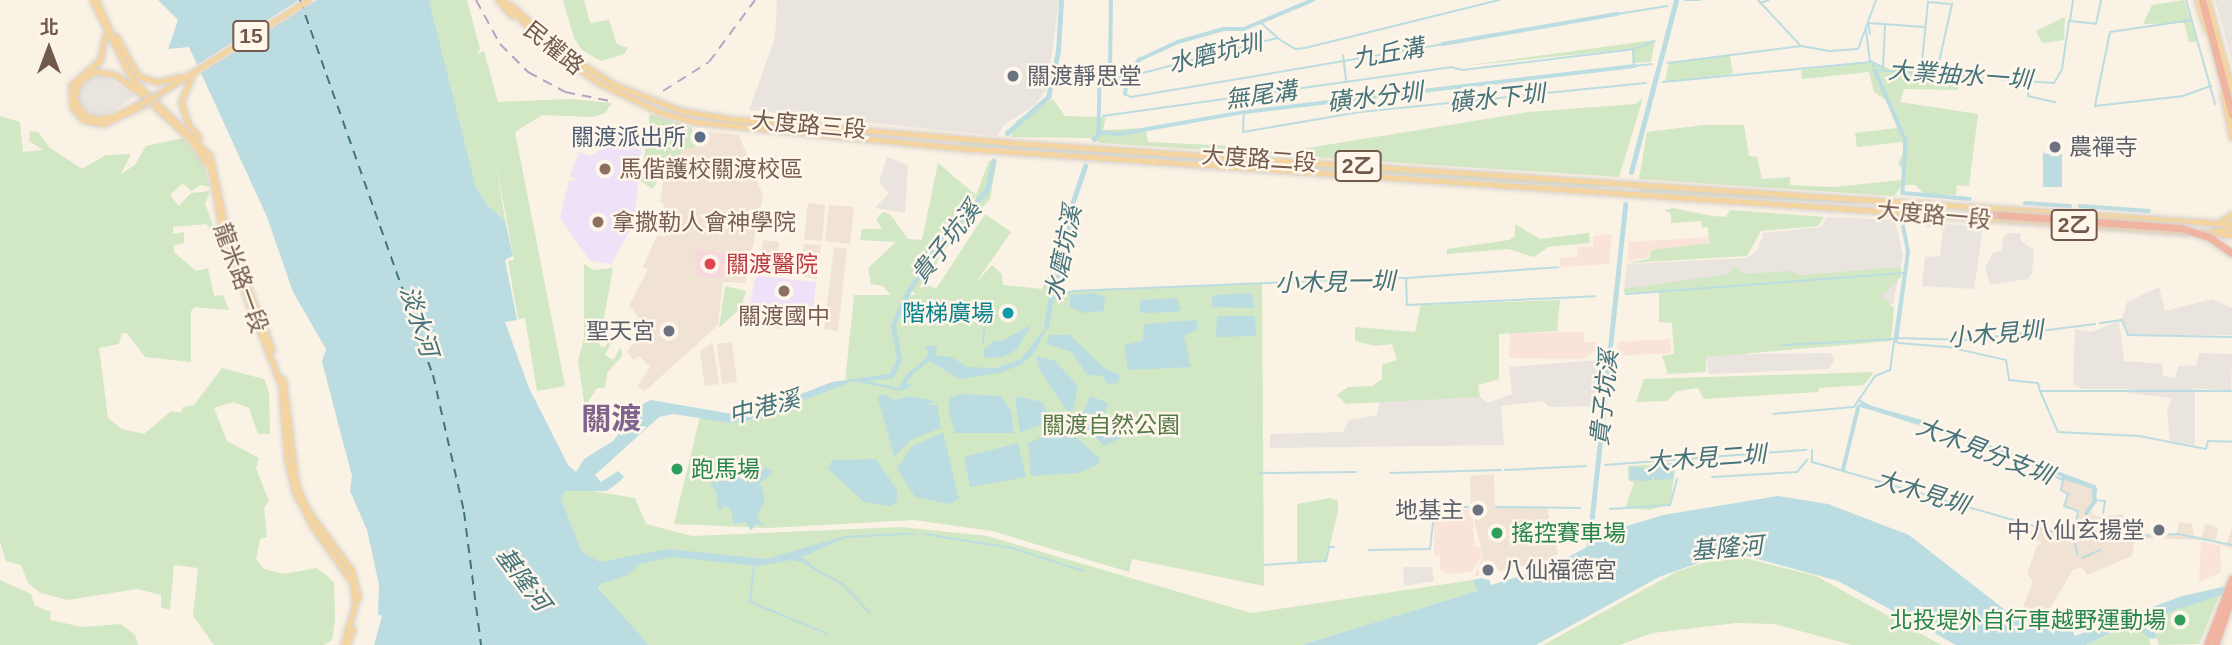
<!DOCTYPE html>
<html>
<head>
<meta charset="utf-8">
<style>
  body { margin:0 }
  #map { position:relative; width:2232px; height:645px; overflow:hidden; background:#faf2e4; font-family:Helvetica,"Noto Sans TC",sans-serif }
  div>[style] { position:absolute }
  .residential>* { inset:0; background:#f1e3d3 }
  .commercial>* { inset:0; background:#fae3d9 }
  .industrial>* { inset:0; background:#eae4df }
  .education>* { inset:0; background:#efe1f7 }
  .medical>* { inset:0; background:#f7d8dc }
  .green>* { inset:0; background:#d2e7c4 }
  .water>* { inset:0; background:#bbdde2 }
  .pier>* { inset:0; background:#faf2e4 }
  .stream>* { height:2px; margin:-1px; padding:0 1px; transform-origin:1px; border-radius:1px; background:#bbdde2 }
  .canal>* { height:3.5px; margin:-1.75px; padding:0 1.75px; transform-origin:1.75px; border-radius:1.75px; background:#bbdde2 }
  .river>* { height:5px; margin:-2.5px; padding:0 2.5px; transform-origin:2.5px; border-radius:2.5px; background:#bbdde2 }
  .ferry>* { height:2px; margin-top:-1px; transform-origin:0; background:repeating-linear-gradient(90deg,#44737c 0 9px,transparent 0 16px) }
  .roads { filter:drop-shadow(0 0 2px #d7d1cd) drop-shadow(0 0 2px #d7d1cd) }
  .major>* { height:5px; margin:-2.5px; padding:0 2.5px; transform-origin:2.5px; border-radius:2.5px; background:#f4d5a2 }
  .highway>* { height:7px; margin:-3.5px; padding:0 3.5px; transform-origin:3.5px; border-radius:3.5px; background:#f0b4a0 }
  .rail>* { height:2px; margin-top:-1px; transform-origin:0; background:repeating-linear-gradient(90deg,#b4a4c3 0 10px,transparent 0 17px) }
  .bridges { filter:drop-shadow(0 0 2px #d7d1cd) drop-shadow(0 0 2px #d7d1cd) }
  .major-bridge>* { height:5px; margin:-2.5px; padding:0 2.5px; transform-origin:2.5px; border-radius:2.5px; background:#f4d5a2 }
  .highway-bridge>* { height:7px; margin:-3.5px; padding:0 3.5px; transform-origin:3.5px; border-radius:3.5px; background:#f0b4a0 }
  .dots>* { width:19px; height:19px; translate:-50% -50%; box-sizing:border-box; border:4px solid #fef6ea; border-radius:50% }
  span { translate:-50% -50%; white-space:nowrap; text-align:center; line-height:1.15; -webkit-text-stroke:5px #fef6ea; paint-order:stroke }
  .shield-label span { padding:2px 5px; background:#fef6ea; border:2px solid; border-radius:5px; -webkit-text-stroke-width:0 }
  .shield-label { font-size:21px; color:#71594c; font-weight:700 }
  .street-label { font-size:23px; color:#71594c }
  .worship-label { font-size:23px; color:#5b616d }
  .left { translate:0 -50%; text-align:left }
  .right { translate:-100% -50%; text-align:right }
  .service-label { font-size:23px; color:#4e5e75 }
  .education-label { font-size:23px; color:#785e54 }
  .health-label { font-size:23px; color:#be3a42 }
  .culture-label { font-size:23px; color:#0d838f }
  .park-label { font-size:23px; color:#577b48 }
  .leisure-label { font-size:23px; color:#27864d }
  .water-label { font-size:24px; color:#44737c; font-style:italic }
  .district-label { font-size:30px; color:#7f648d; font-weight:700 }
  .north { position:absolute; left:14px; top:14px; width:70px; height:70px; -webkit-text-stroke:5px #fef6ea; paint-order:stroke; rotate:0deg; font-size:19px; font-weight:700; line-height:28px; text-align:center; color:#71594c }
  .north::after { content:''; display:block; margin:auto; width:24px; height:32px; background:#71594c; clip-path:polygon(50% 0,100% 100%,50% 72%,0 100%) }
</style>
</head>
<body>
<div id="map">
  <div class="residential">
    <i style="clip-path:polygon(650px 114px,692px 130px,739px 135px,763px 196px,745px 283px,723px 282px,718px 325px,645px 391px,637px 386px,650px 367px,639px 356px,633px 360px,627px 351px,635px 342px,639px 318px,629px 305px,648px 270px,643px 267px,657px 235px,665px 237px,670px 224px,662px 221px,664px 204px,660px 202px,665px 169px,653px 189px,641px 181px)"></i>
    <i style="clip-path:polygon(808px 203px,825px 205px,822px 241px,804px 239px)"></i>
    <i style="clip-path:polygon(829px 205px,854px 207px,850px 244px,825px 241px)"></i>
    <i style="clip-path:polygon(763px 240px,779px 242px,775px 274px,757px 272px)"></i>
    <i style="clip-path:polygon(804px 244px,821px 245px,817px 279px,800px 276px)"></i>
    <i style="clip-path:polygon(834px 247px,847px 249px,838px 331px,824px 329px)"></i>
    <i style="clip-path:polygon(754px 315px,789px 317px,788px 324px,782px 329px,737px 326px)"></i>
    <i style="clip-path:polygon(713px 342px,719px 384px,705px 386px,700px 351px)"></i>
    <i style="clip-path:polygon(732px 342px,737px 382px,722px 384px,717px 344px)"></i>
    <i style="clip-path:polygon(1494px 474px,1495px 507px,1547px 508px,1558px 554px,1546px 561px,1475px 576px,1483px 555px,1471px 508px,1470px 476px)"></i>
    <i style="clip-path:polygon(2062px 478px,2095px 489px,2091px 511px,2097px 517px,2122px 514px,2129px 526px,2141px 525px,2142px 534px,2151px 533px,2153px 522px,2162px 522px,2165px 533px,2177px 533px,2179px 522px,2192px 524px,2194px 536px,2202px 537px,2205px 524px,2213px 526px,2218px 528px,2216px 540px,2226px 544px,2232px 528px,2232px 549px,2207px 540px,2135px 538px,2132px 556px,2087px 575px,2082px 567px,2073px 570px,2047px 613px,2031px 620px,2021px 612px,2033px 581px,2027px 574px,2037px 546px,2042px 543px,2033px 540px,2037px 527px,2073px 534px,2079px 511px,2064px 505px,2068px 495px,2060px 491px)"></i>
  </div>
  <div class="commercial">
    <i style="clip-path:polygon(1612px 234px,1609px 264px,1560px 267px,1560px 258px,1578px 257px,1577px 247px,1593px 246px,1593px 236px)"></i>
    <i style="clip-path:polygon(1709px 237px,1706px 247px,1651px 250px,1648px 258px,1627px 260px,1629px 242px)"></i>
    <i style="clip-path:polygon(1584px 332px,1584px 342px,1597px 342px,1597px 350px,1582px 359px,1509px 358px,1510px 333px)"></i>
    <i style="clip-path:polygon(1670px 339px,1671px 353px,1617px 356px,1618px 342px)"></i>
    <i style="clip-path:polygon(1434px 506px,1472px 510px,1475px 547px,1481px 547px,1482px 555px,1472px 572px,1446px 574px,1440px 569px,1440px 556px,1434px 555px)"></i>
    <i style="clip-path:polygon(2201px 541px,2220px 546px,2221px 572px,2199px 582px)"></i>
  </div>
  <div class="industrial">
    <i style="clip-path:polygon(777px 0,1059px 0,1047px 89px,1036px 104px,1004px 125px,997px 136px,749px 110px,775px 38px)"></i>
    <i style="clip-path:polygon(2215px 0,2232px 0,2232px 61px,2219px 13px)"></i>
    <i style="clip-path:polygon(102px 74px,135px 96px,113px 112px,94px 116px,82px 108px,77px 97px,84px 80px)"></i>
    <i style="clip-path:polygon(887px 157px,908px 165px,905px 213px,875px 208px,889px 193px,879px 183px)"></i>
    <i style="clip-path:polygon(1827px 217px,1895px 220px,1903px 255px,1893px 304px,1810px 305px,1743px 335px,1747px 354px,1830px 353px,1835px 359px,1828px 369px,1709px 374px,1704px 346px,1674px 319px,1665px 288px,1624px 289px,1627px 264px,1747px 258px,1758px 249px,1763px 233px,1821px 227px)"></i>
    <i style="clip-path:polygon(1926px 223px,1983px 226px,1974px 289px,1922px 286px,1925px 257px,1940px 256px,1943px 229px,1925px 227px)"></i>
    <i style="clip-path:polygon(2009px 233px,2020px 233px,2021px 241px,2034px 250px,2032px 273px,2028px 279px,1990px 285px,1985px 268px,1993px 252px,2002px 251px,2003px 237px)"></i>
    <i style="clip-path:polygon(2159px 287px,2165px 311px,2212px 299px,2232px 308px,2232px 335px,2127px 335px,2122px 319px,2127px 302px)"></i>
    <i style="clip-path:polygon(2119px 321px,2124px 361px,2162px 364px,2163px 375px,2175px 379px,2178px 366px,2196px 365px,2199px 353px,2232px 354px,2231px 390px,2195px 389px,2195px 445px,2170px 441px,2167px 410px,2172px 398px,2128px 393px,2129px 389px,2083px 389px,2073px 385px,2075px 329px,2091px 332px)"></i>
    <i style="clip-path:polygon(1599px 360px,1595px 406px,1549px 407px,1543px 401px,1501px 406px,1504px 445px,1270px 448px,1270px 434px,1343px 432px,1349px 420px,1377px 415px,1380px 399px,1476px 383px,1478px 394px,1487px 403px,1512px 394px,1509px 367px)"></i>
    <i style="clip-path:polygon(1403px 567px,1432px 567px,1434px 581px,1404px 586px)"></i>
  </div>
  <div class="education">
    <i style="clip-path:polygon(622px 133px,634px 134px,642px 142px,634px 224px,611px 264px,590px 261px,560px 218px,569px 181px,578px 180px,570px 176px,579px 152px,591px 156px)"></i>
    <i style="clip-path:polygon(756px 276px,816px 282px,813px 314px,749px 307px)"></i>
  </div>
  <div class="medical">
    <i style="clip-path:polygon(694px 249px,726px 253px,722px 279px,697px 276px)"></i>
  </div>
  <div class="green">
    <i style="clip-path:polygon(429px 0,467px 0,480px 49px,476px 55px,484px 51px,498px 102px,571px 99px,612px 103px,605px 113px,592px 117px,542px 115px,515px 132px,565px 386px,537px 391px,525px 318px,518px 319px,508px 261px,514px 260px,496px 163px,505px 220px,488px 206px,476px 187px)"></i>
    <i style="clip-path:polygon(563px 0,584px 0,590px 23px,609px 20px,617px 44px,628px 48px,624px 54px,601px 61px,582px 50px,574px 38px)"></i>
    <i style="clip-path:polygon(2184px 0,2197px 42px,2189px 42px,2184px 23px,2143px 24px,2152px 5px)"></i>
    <i style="clip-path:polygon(2065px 17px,2064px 40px,2042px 43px,2036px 31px)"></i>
    <i style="clip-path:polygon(1655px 40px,1651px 62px,1632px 63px,1633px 49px,1462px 66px)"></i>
    <i style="clip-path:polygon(1730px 56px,1733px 74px,1665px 82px,1669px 62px)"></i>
    <i style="clip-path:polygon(1872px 62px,1893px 70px,1917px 69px,1960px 79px,1958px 90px,1904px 89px,1900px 102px,1978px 114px,1969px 186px,1957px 185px,1956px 195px,1924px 194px,1915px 185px,1902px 185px,1894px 196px,1639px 179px,1647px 132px,1704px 125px,1744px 125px,1749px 156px,1757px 157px,1762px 179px,1790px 177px,1790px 185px,1833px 187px,1902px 180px,1905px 172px,1898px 164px,1905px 149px,1902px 142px,1857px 147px,1855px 133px,1897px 128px,1891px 104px,1874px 92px,1869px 72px,1802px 79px,1801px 70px)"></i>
    <i style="clip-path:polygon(1643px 98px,1619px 177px,1296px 156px,1289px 151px,1529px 112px,1635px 104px)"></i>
    <i style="clip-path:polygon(1053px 99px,1065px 116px,1106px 117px,1103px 130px,1146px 128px,1148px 142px,1256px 147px,1285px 150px,1287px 155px,1101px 143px,1089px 138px,1011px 137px,1016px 121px)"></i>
    <i style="clip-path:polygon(650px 114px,691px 127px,696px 142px,696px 146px,681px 151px,678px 161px,660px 171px,653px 189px,641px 181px)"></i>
    <i style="clip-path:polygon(0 116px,20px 122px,23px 152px,43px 150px,29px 141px,30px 131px,38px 132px,50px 148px,82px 169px,106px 155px,131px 154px,121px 174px,135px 165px,146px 146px,183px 138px,203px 162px,210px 187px,201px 185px,191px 191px,183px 183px,170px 195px,179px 206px,191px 193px,210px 191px,205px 204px,218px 238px,206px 224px,173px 227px,173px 234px,184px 232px,184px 243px,174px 245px,174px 252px,196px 271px,208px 268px,214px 296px,223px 295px,229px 310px,195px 307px,191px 311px,191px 362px,145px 357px,127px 333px,122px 333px,119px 344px,99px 348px,108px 418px,122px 429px,144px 434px,171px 411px,181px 413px,183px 407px,194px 405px,222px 368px,264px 379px,269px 392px,270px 434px,258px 434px,249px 408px,233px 402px,214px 408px,227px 441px,259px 458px,256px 468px,269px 501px,264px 508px,267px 537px,260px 539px,256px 559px,264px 569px,283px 574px,317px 568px,334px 582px,335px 619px,332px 640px,324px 645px,214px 645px,193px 616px,198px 568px,174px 565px,170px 610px,161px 607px,161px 595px,137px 589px,68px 600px,41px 593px,28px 583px,21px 565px,6px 561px,0 542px)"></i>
    <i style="clip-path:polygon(959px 141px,1616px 186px,1597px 188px,959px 145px)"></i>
    <i style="clip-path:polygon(evenodd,997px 160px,990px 199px,940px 255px,928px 285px,936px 289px,985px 214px,1011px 232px,975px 284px,992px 265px,1002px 274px,1003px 285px,1042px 289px,1055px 262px,1060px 264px,1052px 295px,1076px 290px,1262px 284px,1264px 586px,1132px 559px,1129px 572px,992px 531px,914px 520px,767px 528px,674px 524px,700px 417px,730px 423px,756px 419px,845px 382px,854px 295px,891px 295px,883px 286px,871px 284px,868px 268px,896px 242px,860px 240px,862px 229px,882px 229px,876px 219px,883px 212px,890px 214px,908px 239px,922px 240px,938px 163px,976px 195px,989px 161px,997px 160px,976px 196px,973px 210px,937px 249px,911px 290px,916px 295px,905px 295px,944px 226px,976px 196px)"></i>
    <i style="clip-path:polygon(1640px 188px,1853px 201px,1855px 204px,1640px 192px)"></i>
    <i style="clip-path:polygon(1673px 208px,1712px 216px,1726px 217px,1730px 210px,1824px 217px,1818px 226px,1761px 231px,1747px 256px,1627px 263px,1649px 259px,1651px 250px,1709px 243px,1708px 227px,1702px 228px,1701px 221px,1671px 223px,1671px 214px,1665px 210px)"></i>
    <i style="clip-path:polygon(1515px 224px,1540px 239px,1589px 233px,1590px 243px,1548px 247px,1534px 257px,1508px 249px,1447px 254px,1447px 249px,1509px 240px,1515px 236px)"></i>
    <i style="clip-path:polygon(584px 264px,593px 270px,613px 268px,599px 345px,604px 348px,617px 330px,605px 355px,613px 360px,621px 347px,622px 356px,607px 373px,605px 388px,597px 388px,585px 407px,578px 361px,584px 338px)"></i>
    <i style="clip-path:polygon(1734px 266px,1744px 274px,1790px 271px,1800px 275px,1901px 267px,1901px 277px,1881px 296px,1894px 308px,1891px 341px,1706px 357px,1706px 372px,1668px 374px,1662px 356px,1674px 354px,1672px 323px,1659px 322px,1659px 291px,1624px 293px,1624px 289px,1728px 274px)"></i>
    <i style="clip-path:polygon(725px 286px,746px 291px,741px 308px,719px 328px)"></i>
    <i style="clip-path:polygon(1560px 300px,1557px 331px,1499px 334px,1499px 379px,1478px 385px,1480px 397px,1346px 404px,1337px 395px,1348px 387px,1372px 386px,1382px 379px,1382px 365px,1397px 360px,1392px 344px,1375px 346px,1355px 341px,1355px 327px,1415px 332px,1421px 305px)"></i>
    <i style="clip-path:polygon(1874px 372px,1864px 385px,1819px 388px,1818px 392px,1704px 399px,1698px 388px,1677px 391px,1667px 401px,1636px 402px,1644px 379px)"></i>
    <i style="clip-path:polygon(1676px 463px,1670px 504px,1650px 510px,1625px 508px,1634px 483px,1628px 480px,1628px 466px)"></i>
    <i style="clip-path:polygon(580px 489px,635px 498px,646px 524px,692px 536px,901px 527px,987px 536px,1251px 613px,1473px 580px,1477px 591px,1301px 645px,649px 645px,608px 602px,585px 563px,561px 498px,565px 491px)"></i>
    <i style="clip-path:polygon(1330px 498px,1338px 501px,1338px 511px,1326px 561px,1297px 563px,1297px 504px)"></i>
    <i style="clip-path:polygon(1744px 558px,1816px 576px,1941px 645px,1852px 645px,1774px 624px,1736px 623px,1653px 633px,1619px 645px,1543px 645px,1678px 571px,1710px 561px)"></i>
    <i style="clip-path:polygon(0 580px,31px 594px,35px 606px,51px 612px,50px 620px,82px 627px,121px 624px,135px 635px,138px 645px,0 645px)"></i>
    <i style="clip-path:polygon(2219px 596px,2199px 644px,2159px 645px,2149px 618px)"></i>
    <i style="clip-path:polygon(2130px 625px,2148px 634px,2151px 645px,2087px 645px)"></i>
  </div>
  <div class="water">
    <i style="clip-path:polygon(158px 0,429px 0,476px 187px,488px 206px,505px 220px,513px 256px,505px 260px,517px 320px,505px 322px,529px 388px,568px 465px,576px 472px,584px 459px,613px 441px,640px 405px,651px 400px,744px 416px,832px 382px,894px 373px,889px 379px,868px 381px,899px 388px,906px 375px,925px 359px,929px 352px,924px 348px,930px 345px,937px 347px,936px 355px,951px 357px,967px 367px,996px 368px,1021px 359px,1049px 323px,1035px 352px,1022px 364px,1000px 373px,960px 379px,929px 361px,909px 378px,906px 383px,912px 385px,902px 391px,853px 381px,756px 419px,730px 423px,674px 414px,659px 417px,595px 475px,601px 482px,618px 471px,624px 477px,620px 481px,607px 491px,565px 491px,561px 498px,581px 551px,600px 562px,667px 549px,766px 559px,845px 536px,902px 533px,925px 534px,845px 538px,802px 557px,826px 577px,804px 563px,791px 560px,758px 566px,671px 557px,640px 564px,626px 576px,600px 584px,599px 589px,649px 645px,374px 645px,382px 616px,378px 614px,379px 585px,367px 530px,350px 491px,352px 476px,322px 362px,326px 349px,293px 292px,267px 217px,189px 47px,168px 49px,178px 20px)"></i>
    <i style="clip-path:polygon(2043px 150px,2045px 154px,2062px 151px,2062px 187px,2043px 187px)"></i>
    <i style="clip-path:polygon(1095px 293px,1105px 298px,1104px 311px,1083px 313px,1070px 307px,1070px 295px)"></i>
    <i style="clip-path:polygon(1252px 293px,1255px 308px,1211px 307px,1213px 295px)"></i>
    <i style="clip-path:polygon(1177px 298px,1181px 309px,1177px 312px,1140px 313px,1140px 300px)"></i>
    <i style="clip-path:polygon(1217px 316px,1255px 316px,1256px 336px,1216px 337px)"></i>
    <i style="clip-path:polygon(1197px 320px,1197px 330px,1184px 336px,1191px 367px,1128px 370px,1124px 345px,1142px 341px,1145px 324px)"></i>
    <i style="clip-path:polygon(1032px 324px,1017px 349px,1003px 357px,984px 358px,983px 350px,994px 341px,1004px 340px)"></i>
    <i style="clip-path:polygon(1050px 335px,1070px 335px,1104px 368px,1120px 375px,1118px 383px,1107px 384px,1103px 376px,1087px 375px,1072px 352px,1046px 344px)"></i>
    <i style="clip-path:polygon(1036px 356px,1055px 361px,1078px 386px,1073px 410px,1067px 411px,1039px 369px)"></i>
    <i style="clip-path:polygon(882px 394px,895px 400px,910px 396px,935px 401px,929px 405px,937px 405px,941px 428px,911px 440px,894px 457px,878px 398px)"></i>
    <i style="clip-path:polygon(960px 394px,1001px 396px,1011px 411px,1014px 433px,955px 433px,948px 407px,950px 398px)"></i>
    <i style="clip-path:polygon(1015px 396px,1042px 402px,1053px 421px,1020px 432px)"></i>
    <i style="clip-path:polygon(1090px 396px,1108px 403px,1104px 416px,1119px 431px,1121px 438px,1104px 446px,1080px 421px)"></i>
    <i style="clip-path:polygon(1060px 422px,1100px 459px,1099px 464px,1078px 473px,1031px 476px,1028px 443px,1056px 431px)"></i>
    <i style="clip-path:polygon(943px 432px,959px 499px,949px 504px,915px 497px,897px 469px,911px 447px)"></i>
    <i style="clip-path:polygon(1018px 443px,1026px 477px,970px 487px,964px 457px)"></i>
    <i style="clip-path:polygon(876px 459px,897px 490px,897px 501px,891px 506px,864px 502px,828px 469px,832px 460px)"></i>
    <i style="clip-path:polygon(1674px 463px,1673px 479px,1655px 480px,1652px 475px,1652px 481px,1630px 480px,1630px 466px,1652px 469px,1654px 464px)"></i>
    <i style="clip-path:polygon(766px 467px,774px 472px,760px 483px,765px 499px,757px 517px,764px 526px,756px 524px,751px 531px,746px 522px,734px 524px,731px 509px,725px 506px,718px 511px,716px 491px,710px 485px,721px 476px,756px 476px)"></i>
    <i style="clip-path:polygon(1778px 496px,1828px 504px,1909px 535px,2027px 627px,2039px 622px,2045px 626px,2050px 618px,2052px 630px,2072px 630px,2075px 636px,2182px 596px,2232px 585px,2232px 592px,2150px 618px,2157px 638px,2151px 639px,2131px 624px,2086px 645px,1956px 645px,1838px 581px,1747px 556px,1712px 558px,1659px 577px,1536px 645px,1301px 645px,1477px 591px,1473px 580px,1488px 577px,1491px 585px,1550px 567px,1624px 527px,1663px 515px)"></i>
  </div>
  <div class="pier">
    <i style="clip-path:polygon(299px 0,317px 0,196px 76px,192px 68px)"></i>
  </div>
  <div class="stream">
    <i style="left:1685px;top:0;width:15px"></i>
    <i style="left:1758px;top:0;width:62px;rotate:47deg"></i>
    <i style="left:2186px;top:0;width:108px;rotate:74.4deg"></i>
    <i style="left:1760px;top:3px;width:9px;rotate:-18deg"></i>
    <i style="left:1617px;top:14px;width:51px;rotate:-9.1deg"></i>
    <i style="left:2070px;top:20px;width:20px;rotate:-81deg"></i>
    <i style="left:2192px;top:20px;width:83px;rotate:171.7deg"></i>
    <i style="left:2110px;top:32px;width:76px;rotate:101.5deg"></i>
    <i style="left:2095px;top:106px;width:89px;rotate:-6.5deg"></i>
    <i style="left:2183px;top:96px;width:30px;rotate:-20deg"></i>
    <i style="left:1260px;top:22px;width:24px;rotate:42deg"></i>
    <i style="left:1870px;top:34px;width:11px;rotate:-100deg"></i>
    <i style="left:1868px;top:23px;width:57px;rotate:4deg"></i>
    <i style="left:1633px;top:50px;width:16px;rotate:86deg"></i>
    <i style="left:1634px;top:66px;width:18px;rotate:-6deg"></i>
    <i style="left:1343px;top:55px;width:26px;rotate:83deg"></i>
    <i style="left:1871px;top:61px;width:10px;rotate:66deg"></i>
    <i style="left:1875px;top:70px;width:179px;rotate:4.2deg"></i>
    <i style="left:2054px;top:83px;width:16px;rotate:-60deg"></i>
    <i style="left:2062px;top:69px;width:49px;rotate:-81.7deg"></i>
    <i style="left:2069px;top:21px;width:27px;rotate:6deg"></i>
    <i style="left:2096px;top:24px;width:25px;rotate:-78deg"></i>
    <i style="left:1872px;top:62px;width:11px;rotate:27deg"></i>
    <i style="left:1668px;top:63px;width:134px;rotate:-7.3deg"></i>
    <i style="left:1801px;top:46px;width:29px;rotate:10deg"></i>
    <i style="left:1830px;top:51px;width:28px;rotate:-4deg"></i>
    <i style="left:1858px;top:49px;width:52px;rotate:-69.8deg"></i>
    <i style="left:1883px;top:68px;width:43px;rotate:-87.3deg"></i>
    <i style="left:1912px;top:70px;width:25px;rotate:2deg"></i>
    <i style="left:1937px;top:71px;width:69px;rotate:-77.4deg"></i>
    <i style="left:1921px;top:71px;width:69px;rotate:-84.2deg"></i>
    <i style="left:1928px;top:2px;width:22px;rotate:5deg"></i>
    <i style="left:1135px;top:75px;width:147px;rotate:-14.6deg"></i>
    <i style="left:1277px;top:38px;width:21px;rotate:31deg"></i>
    <i style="left:1295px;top:49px;width:10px;rotate:-6deg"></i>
    <i style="left:1305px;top:48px;width:200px;rotate:-13.9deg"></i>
    <i style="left:1663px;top:82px;width:208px;rotate:-5.5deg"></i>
    <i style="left:1870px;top:62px;width:34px;rotate:-97deg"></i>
    <i style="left:2030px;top:82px;width:14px;rotate:98deg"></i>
    <i style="left:2028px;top:96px;width:28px;rotate:13deg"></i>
    <i style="left:1125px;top:94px;width:7px;rotate:27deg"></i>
    <i style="left:1131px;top:97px;width:316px;rotate:-9.6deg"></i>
    <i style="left:1359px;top:99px;width:11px;rotate:85deg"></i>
    <i style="left:1244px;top:112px;width:20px;rotate:93deg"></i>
    <i style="left:1243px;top:132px;width:119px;rotate:-9.7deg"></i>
    <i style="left:1360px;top:112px;width:287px;rotate:-5.8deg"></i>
    <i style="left:1103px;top:116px;width:351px;rotate:-8deg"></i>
    <i style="left:1451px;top:67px;width:12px;rotate:14deg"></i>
    <i style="left:1463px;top:70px;width:171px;rotate:-7deg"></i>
    <i style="left:1633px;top:49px;width:23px;rotate:-20deg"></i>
    <i style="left:1407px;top:278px;width:152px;rotate:-4.1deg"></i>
    <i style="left:1626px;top:294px;width:279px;rotate:-4.3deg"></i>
    <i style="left:1904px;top:273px;width:98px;rotate:98.2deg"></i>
    <i style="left:1890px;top:370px;width:16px;rotate:158deg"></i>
    <i style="left:1875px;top:376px;width:37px;rotate:124deg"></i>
    <i style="left:1854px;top:407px;width:81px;rotate:175.1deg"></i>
    <i style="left:1053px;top:298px;width:21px;rotate:-19deg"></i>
    <i style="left:1073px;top:291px;width:315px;rotate:-2.4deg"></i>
    <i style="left:1388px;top:278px;width:18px"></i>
    <i style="left:1406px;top:278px;width:27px;rotate:88deg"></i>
    <i style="left:1407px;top:305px;width:188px;rotate:-2.7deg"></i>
    <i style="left:2100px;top:323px;width:22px;rotate:-8deg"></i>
    <i style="left:2122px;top:320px;width:16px;rotate:68deg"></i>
    <i style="left:2128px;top:335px;width:104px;rotate:1.1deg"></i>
    <i style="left:1895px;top:338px;width:73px;rotate:1.6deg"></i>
    <i style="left:1968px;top:340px;width:128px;rotate:-7.2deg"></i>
    <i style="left:983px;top:343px;width:25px;rotate:-85deg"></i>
    <i style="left:985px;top:318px;width:21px;rotate:-65deg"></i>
    <i style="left:1898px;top:343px;width:50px;rotate:4.6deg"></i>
    <i style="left:1948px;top:347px;width:59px;rotate:12.6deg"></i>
    <i style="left:2006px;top:360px;width:20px;rotate:81deg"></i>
    <i style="left:2009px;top:380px;width:29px;rotate:6deg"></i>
    <i style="left:2038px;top:383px;width:8px;rotate:76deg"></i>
    <i style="left:2040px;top:391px;width:192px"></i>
    <i style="left:1783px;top:345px;width:110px;rotate:-3.1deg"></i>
    <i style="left:2040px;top:391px;width:45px;rotate:66.3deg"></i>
    <i style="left:2058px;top:432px;width:81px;rotate:2.8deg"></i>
    <i style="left:2139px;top:436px;width:68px;rotate:11deg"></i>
    <i style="left:2206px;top:449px;width:8px;rotate:-76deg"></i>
    <i style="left:2208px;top:441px;width:24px;rotate:2deg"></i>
    <i style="left:1860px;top:401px;width:19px;rotate:28deg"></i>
    <i style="left:1878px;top:411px;width:116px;rotate:18.1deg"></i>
    <i style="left:1988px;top:447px;width:82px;rotate:23.7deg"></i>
    <i style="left:2063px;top:480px;width:10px;rotate:101deg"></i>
    <i style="left:2061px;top:490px;width:8px;rotate:30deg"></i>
    <i style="left:2068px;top:494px;width:13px;rotate:108deg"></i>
    <i style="left:2064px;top:506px;width:15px;rotate:20deg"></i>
    <i style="left:2078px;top:511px;width:27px;rotate:100deg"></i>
    <i style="left:2073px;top:538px;width:34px;rotate:-163deg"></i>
    <i style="left:1933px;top:426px;width:19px;rotate:21deg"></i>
    <i style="left:1995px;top:449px;width:13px;rotate:29deg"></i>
    <i style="left:1812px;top:450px;width:12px;rotate:90deg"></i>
    <i style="left:1812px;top:462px;width:231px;rotate:16.1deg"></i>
    <i style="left:2021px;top:460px;width:36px;rotate:24deg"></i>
    <i style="left:1605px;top:465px;width:202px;rotate:-4.3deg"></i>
    <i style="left:1505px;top:470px;width:81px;rotate:-2.8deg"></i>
    <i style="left:1260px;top:473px;width:96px;rotate:-0.6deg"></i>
    <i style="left:1390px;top:473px;width:111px;rotate:-1.5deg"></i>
    <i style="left:1712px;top:477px;width:85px;rotate:-3.4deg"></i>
    <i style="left:1797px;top:472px;width:16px;rotate:-50deg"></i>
    <i style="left:2062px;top:478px;width:36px;rotate:18deg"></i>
    <i style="left:2096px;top:489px;width:11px;rotate:95deg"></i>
    <i style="left:2095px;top:500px;width:10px;rotate:6deg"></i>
    <i style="left:2105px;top:501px;width:12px;rotate:99deg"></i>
    <i style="left:1496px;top:507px;width:84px;rotate:0.7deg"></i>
    <i style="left:1610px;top:509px;width:60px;rotate:-3.8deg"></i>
    <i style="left:1670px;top:505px;width:27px;rotate:-75deg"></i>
    <i style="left:924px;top:534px;width:89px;rotate:9deg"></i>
    <i style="left:1012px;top:548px;width:75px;rotate:17.9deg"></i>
    <i style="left:2130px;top:537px;width:48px;rotate:-3.6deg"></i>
    <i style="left:2178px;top:534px;width:55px;rotate:11.5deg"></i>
    <i style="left:2075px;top:544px;width:11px;rotate:75deg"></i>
    <i style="left:1369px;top:550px;width:61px;rotate:-0.9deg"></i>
    <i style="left:1430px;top:549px;width:43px;rotate:-83.4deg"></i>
    <i style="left:1435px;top:506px;width:37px;rotate:2deg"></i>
    <i style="left:2082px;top:558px;width:20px;rotate:-24deg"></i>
    <i style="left:808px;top:565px;width:38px;rotate:29deg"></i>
    <i style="left:841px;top:583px;width:42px;rotate:46deg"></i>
    <i style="left:1263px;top:565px;width:63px;rotate:-3.6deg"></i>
    <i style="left:1326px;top:561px;width:14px;rotate:-78deg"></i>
    <i style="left:1329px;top:547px;width:5px"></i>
    <i style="left:754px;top:567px;width:35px;rotate:97deg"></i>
    <i style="left:750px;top:602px;width:84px;rotate:22.3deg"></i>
  </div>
  <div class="canal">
    <i style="left:1443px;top:44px;width:177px;rotate:-9.8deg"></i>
    <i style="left:1875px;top:70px;width:77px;rotate:66.4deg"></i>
    <i style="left:1906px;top:141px;width:52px;rotate:93.3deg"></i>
    <i style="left:1903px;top:193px;width:67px;rotate:5.1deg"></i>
    <i style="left:1135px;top:75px;width:36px;rotate:169deg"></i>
    <i style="left:1100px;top:82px;width:50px;rotate:91.1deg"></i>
    <i style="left:1099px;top:132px;width:20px;rotate:6deg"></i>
    <i style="left:1119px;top:134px;width:127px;rotate:-10deg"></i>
    <i style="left:1244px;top:112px;width:393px;rotate:-6.7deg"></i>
    <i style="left:1122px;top:78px;width:25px;rotate:-47deg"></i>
    <i style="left:1139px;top:60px;width:43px;rotate:-24.8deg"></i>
    <i style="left:1178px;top:42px;width:48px;rotate:-15.8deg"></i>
    <i style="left:1224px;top:29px;width:20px"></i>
    <i style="left:1244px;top:29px;width:75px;rotate:-22.8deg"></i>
    <i style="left:1100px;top:82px;width:16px;rotate:-50deg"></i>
    <i style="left:1110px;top:70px;width:70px;rotate:-89.2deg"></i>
    <i style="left:1125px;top:94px;width:14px;rotate:-82deg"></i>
    <i style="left:2025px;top:203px;width:45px;rotate:3.8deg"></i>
    <i style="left:2080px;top:206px;width:69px;rotate:4.1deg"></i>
    <i style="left:1896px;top:341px;width:90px;rotate:-82.3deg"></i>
    <i style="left:1908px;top:252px;width:32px;rotate:-101deg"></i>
    <i style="left:1861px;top:405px;width:66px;rotate:15.7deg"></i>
    <i style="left:1925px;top:423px;width:181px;rotate:20.7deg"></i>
    <i style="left:2094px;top:487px;width:15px;rotate:86deg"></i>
    <i style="left:2095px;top:502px;width:14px;rotate:126deg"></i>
    <i style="left:1843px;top:470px;width:64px;rotate:-76.4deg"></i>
  </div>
  <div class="river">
    <i style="left:1007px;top:133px;width:55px;rotate:-41.3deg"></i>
    <i style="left:1048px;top:97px;width:47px;rotate:-77.7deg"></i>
    <i style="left:1058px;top:51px;width:51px;rotate:-86.6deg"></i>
    <i style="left:1094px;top:139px;width:9px;rotate:-54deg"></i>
    <i style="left:1631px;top:172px;width:178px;rotate:-75.3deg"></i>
    <i style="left:1046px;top:326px;width:40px;rotate:-80deg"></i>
    <i style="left:1053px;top:287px;width:41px;rotate:-67.2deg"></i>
    <i style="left:1069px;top:249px;width:36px;rotate:-90deg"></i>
    <i style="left:1069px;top:213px;width:50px;rotate:-71.2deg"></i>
    <i style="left:891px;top:376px;width:19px;rotate:-65deg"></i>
    <i style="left:899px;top:359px;width:35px;rotate:-100deg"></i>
    <i style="left:893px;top:325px;width:36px;rotate:-66deg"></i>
    <i style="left:908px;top:292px;width:50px;rotate:-58.8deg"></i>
    <i style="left:934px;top:249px;width:79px;rotate:-48.1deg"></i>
    <i style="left:987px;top:190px;width:30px;rotate:-78deg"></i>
    <i style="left:1588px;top:553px;width:351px;rotate:-83.9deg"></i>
  </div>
  <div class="ferry">
    <i style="left:300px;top:0;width:398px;rotate:70.5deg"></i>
    <i style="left:433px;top:375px;width:140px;rotate:77.2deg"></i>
    <i style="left:464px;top:512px;width:134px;rotate:82.7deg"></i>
  </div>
  <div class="roads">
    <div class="major">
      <i style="left:92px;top:0;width:102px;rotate:63.2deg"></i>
      <i style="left:138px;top:91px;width:72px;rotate:42.8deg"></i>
      <i style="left:191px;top:140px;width:36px;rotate:56deg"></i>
      <i style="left:211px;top:170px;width:67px;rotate:79.7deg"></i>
      <i style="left:223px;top:236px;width:160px;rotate:68.7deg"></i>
      <i style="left:281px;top:385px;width:75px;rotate:85.4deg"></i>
      <i style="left:287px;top:460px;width:33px;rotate:76deg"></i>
      <i style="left:295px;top:492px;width:36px;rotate:63deg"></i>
      <i style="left:311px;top:524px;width:71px;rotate:54.7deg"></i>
      <i style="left:352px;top:582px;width:22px;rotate:82deg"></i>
      <i style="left:355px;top:604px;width:43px;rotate:106.3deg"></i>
      <i style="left:96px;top:0;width:51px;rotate:65.9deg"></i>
      <i style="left:498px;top:0;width:21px;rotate:49deg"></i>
      <i style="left:503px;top:0;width:63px;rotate:46.9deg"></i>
      <i style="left:546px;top:46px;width:65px;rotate:34.9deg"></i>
      <i style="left:599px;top:83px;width:70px;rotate:25.5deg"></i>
      <i style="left:662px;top:113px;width:34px;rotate:15deg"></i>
      <i style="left:695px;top:122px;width:264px;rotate:5.6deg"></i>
      <i style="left:958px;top:148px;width:1232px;rotate:3.91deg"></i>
      <i style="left:2197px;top:0;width:32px;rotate:72deg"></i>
      <i style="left:2207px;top:0;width:93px;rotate:74.5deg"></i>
      <i style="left:511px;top:5px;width:70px;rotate:42.1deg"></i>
      <i style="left:563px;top:52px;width:62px;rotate:32.4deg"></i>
      <i style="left:615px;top:85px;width:72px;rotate:21.2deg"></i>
      <i style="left:682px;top:111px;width:49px;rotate:9.5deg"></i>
      <i style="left:730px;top:119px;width:284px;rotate:4.8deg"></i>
      <i style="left:1013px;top:143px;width:1222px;rotate:3.8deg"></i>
      <i style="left:105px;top:35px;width:25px;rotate:101deg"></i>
      <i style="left:100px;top:60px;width:38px;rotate:139deg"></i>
      <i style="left:71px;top:85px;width:22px;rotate:87deg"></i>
      <i style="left:72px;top:107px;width:17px;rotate:50deg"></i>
      <i style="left:83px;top:120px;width:20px;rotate:11deg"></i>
      <i style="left:103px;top:124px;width:44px;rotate:-25.4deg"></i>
      <i style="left:116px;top:36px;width:46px;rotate:61.2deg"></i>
      <i style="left:138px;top:76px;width:20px;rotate:18deg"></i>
      <i style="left:157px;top:82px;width:25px;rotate:-12deg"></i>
      <i style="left:192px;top:75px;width:29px;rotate:112deg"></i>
      <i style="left:181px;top:102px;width:23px;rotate:72deg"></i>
      <i style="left:188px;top:124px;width:17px;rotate:50deg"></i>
      <i style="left:134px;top:81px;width:107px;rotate:44.6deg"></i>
      <i style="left:210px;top:156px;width:81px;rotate:77.9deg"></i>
      <i style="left:227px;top:235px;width:123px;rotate:68.6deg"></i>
      <i style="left:135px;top:90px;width:24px;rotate:-142deg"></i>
      <i style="left:116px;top:75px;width:20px;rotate:-169deg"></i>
      <i style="left:96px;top:71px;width:18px;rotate:151deg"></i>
      <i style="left:80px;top:80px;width:20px;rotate:108deg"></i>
      <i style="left:74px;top:99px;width:17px;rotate:59deg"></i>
      <i style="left:83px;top:114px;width:13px;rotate:23deg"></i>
      <i style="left:95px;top:119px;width:17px;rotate:-7deg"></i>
      <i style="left:112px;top:117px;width:32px;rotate:-26deg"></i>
      <i style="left:2223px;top:94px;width:45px;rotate:78.4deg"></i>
      <i style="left:155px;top:96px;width:181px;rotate:-32.1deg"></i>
      <i style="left:2220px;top:222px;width:14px;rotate:-34deg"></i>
      <i style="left:2213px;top:231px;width:19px;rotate:-6deg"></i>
      <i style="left:2201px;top:232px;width:31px;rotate:6deg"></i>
      <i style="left:283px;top:379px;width:106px;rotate:82.9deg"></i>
      <i style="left:296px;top:484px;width:30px;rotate:66deg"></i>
      <i style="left:308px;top:511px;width:74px;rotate:53.7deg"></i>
      <i style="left:352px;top:571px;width:28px;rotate:77deg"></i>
      <i style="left:347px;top:645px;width:18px;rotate:-71deg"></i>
    </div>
    <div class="highway">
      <i style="left:2202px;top:0;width:118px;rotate:75.3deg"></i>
      <i style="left:1971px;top:216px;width:29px;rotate:-2deg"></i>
      <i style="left:2207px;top:645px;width:71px;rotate:-69.3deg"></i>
      <i style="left:2215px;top:645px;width:52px;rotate:-70.9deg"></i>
    </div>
  </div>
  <div class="rail">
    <i style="left:476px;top:0;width:50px;rotate:61.4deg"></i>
    <i style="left:500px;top:44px;width:40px;rotate:45deg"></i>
    <i style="left:528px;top:72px;width:42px;rotate:28.4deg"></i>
    <i style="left:565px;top:92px;width:46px;rotate:11.3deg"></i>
    <i style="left:663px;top:91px;width:54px;rotate:-32.2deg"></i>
    <i style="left:709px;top:62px;width:77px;rotate:-53.4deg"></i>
  </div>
  <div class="bridges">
    <div class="major-bridge">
      <i style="left:142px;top:103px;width:15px;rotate:-28deg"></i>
    </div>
    <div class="highway-bridge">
      <i style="left:2000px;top:215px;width:181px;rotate:4.1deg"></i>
      <i style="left:2181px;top:228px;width:29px;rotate:18deg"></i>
      <i style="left:2209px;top:237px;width:28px;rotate:35deg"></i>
    </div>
  </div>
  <div class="dots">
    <i style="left:1013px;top:76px;background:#6b7280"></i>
    <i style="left:700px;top:137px;background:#5c6f8a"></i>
    <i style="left:2055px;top:147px;background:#6b7280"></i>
    <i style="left:605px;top:169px;background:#8d6e63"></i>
    <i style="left:598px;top:222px;background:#8d6e63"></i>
    <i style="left:710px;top:264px;background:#e0444e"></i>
    <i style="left:784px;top:291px;background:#8d6e63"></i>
    <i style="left:1008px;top:313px;background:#0f9aa8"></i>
    <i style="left:669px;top:331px;background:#6b7280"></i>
    <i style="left:677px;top:469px;background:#2e9e5b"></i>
    <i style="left:1478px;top:510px;background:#6b7280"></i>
    <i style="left:2159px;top:530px;background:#6b7280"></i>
    <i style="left:1497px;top:533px;background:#2e9e5b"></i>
    <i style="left:1488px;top:570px;background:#6b7280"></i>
    <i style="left:2180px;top:620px;background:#2e9e5b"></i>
  </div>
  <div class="shield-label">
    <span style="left:251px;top:36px">15</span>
    <span style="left:1358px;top:166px">2乙</span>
    <span style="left:2074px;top:225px">2乙</span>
  </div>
  <div class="street-label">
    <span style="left:554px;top:48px;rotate:39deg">民權路</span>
    <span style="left:809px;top:125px;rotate:5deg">大度路三段</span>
    <span style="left:1259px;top:159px;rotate:4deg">大度路二段</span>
    <span style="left:1934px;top:215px;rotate:5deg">大度路一段</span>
    <span style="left:241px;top:278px;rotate:70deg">龍米路一段</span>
  </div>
  <div class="worship-label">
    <span class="left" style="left:1027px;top:76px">關渡靜思堂</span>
    <span class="left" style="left:2069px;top:147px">農禪寺</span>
    <span class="right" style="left:655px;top:331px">聖天宮</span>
    <span class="right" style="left:1464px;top:510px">地基主</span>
    <span class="right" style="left:2145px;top:530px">中八仙玄揚堂</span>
    <span class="left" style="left:1502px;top:570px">八仙福德宮</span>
  </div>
  <div class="service-label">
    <span class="right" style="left:686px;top:137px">關渡派出所</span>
  </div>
  <div class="education-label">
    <span class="left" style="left:619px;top:169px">馬偕護校關渡校區</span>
    <span class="left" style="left:612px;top:222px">拿撒勒人會神學院</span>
    <span style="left:784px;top:316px">關渡國中</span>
  </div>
  <div class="health-label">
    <span class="left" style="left:726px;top:264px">關渡醫院</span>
  </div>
  <div class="culture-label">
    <span class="right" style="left:994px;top:313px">階梯廣場</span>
  </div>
  <div class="park-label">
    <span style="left:1111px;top:425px">關渡自然公園</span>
  </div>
  <div class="leisure-label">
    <span class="left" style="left:691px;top:469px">跑馬場</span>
    <span class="left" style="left:1511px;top:533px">搖控賽車場</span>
    <span class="right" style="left:2166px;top:620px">北投堤外自行車越野運動場</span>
  </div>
  <div class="water-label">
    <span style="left:1215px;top:53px;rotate:-14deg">水磨坑圳</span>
    <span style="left:1388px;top:53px;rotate:-10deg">九丘溝</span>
    <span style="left:1960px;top:75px;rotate:4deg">大業抽水一圳</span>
    <span style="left:1261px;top:95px;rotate:-8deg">無尾溝</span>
    <span style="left:1375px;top:97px;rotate:-7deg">磺水分圳</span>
    <span style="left:1497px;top:98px;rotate:-6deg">磺水下圳</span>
    <span style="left:946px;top:242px;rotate:-52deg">貴子坑溪</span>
    <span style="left:1063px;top:253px;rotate:-78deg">水磨坑溪</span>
    <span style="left:1335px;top:282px;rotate:-1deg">小木見一圳</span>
    <span style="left:419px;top:321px;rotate:72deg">淡水河</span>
    <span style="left:1995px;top:334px;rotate:-5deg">小木見圳</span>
    <span style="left:1604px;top:398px;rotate:-84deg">貴子坑溪</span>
    <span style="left:764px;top:407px;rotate:-14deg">中港溪</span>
    <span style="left:1985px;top:451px;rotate:21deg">大木見分支圳</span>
    <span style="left:1706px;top:458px;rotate:-4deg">大木見二圳</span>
    <span style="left:1922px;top:492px;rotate:17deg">大木見圳</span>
    <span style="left:1727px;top:548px;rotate:-5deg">基隆河</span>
    <span style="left:523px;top:579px;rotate:53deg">基隆河</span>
  </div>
  <div class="district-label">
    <span style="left:611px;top:419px">關渡</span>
  </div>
  <div class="north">北</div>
</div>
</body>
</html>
